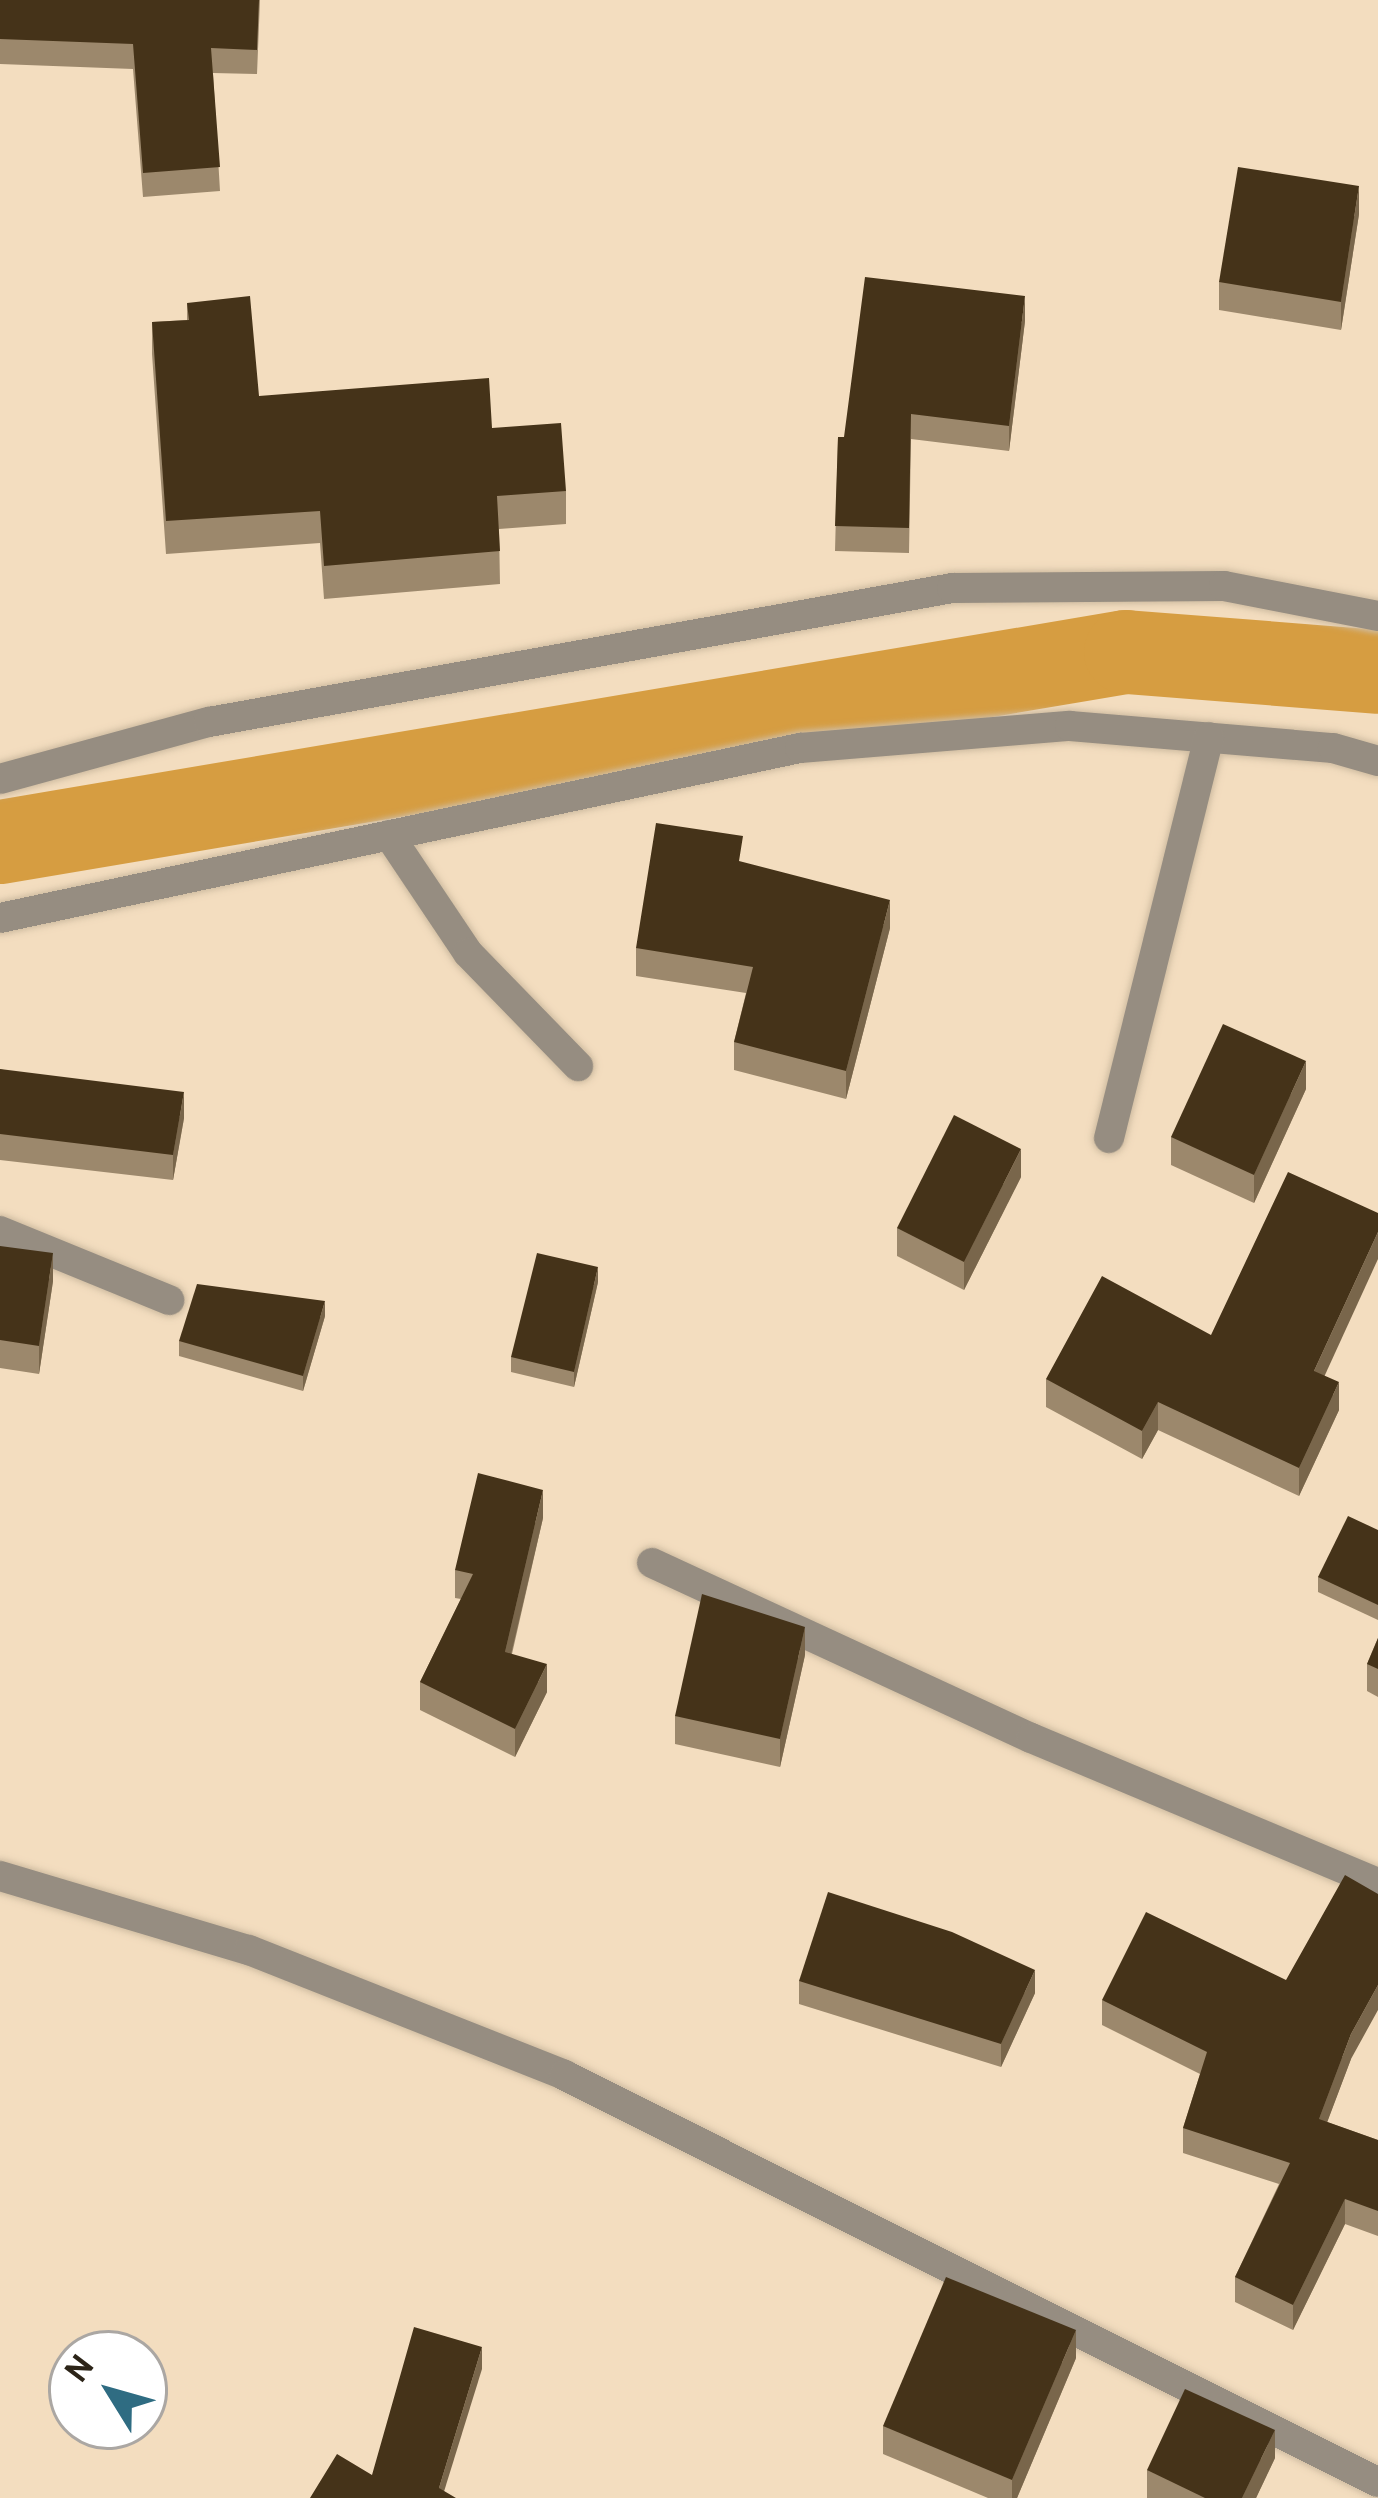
<!DOCTYPE html>
<html>
<head>
<meta charset="utf-8">
<style>
  body { margin:0 }
  #map { position:relative; width:1378px; height:2498px; overflow:hidden; background:#f3ddbf; font-family:Overpass,sans-serif }
  div>[style] { position:absolute }
  .canal>* { height:84px; margin:-42px; padding:0 42px; transform-origin:42px; border-radius:42px; background:#d69d41 }
  .roads { filter:drop-shadow(0 0 3px #cfbca1) drop-shadow(0 0 3px #cfbca1) }
  .street>* { height:30px; margin:-15px; padding:0 15px; transform-origin:15px; border-radius:15px; background:#968d81 }
  .wall>* { inset:0; background:#9c886c }
  .shaded-wall>* { inset:0; background:#79664b }
  .building>* { inset:0; background:#453319 }
  span { translate:-50% -50%; white-space:nowrap; text-align:center; line-height:1.15; -webkit-text-stroke:12px #fff; paint-order:stroke }
  .north { position:absolute; left:48px; top:2330px; width:120px; height:120px; box-sizing:border-box; background:#fff; border:3px solid #aba7a3; border-radius:50%; rotate:307deg; font-size:33px; font-weight:700; line-height:48px; text-align:center; color:#2c2418 }
  .north::after { content:''; display:block; margin:auto; width:42px; height:54px; background:#2f6c82; clip-path:polygon(50% 0,100% 100%,50% 72%,0 100%) }
</style>
</head>
<body>
<div id="map">
  <div class="canal">
    <i style="left:0;top:842px;width:1142px;rotate:-9.58deg"></i>
    <i style="left:1126px;top:652px;width:253px;rotate:4.5deg"></i>
  </div>
  <div class="roads">
    <div class="street">
      <i style="left:0;top:779px;width:217px;rotate:-15.3deg"></i>
      <i style="left:209px;top:722px;width:755px;rotate:-10.22deg"></i>
      <i style="left:952px;top:588px;width:272px;rotate:-0.4deg"></i>
      <i style="left:1224px;top:586px;width:157px;rotate:11deg"></i>
      <i style="left:389px;top:835px;width:142px;rotate:56.2deg"></i>
      <i style="left:468px;top:953px;width:158px;rotate:45.8deg"></i>
      <i style="left:0;top:918px;width:818px;rotate:-12deg"></i>
      <i style="left:800px;top:748px;width:271px;rotate:-4.7deg"></i>
      <i style="left:1070px;top:726px;width:264px;rotate:4.8deg"></i>
      <i style="left:1333px;top:748px;width:47px;rotate:16.1deg"></i>
      <i style="left:1109px;top:1138px;width:413px;rotate:-76deg"></i>
      <i style="left:0;top:1231px;width:183px;rotate:22.2deg"></i>
      <i style="left:652px;top:1563px;width:417px;rotate:24.8deg"></i>
      <i style="left:1031px;top:1738px;width:376px;rotate:22.7deg"></i>
      <i style="left:0;top:1876px;width:260px;rotate:16.6deg"></i>
      <i style="left:249px;top:1950px;width:339px;rotate:21.6deg"></i>
      <i style="left:564px;top:2075px;width:910px;rotate:26.57deg"></i>
    </div>
  </div>
  <div class="wall">
    <i style="clip-path:polygon(0 0,260px 0,257px 74px,213px 73px,220px 191px,143px 197px,133px 69px,0 64px)"></i>
    <i style="clip-path:polygon(1359px 214px,1341px 330px,1219px 310px,1219px 282px)"></i>
    <i style="clip-path:polygon(187px 303px,259px 396px,492px 428px,566px 491px,566px 524px,499px 529px,500px 584px,324px 599px,320px 543px,166px 554px,152px 354px,152px 322px,187px 320px)"></i>
    <i style="clip-path:polygon(1025px 321px,1009px 451px,911px 439px,909px 553px,835px 551px,838px 437px,844px 437px)"></i>
    <i style="clip-path:polygon(743px 863px,890px 928px,846px 1099px,734px 1070px,734px 1042px,746px 993px,636px 976px,636px 948px)"></i>
    <i style="clip-path:polygon(0 1069px,184px 1118px,173px 1180px,0 1160px)"></i>
    <i style="clip-path:polygon(1306px 1089px,1254px 1203px,1171px 1165px,1171px 1137px)"></i>
    <i style="clip-path:polygon(1021px 1177px,964px 1290px,897px 1256px,897px 1228px)"></i>
    <i style="clip-path:polygon(0 1246px,53px 1281px,39px 1374px,0 1368px)"></i>
    <i style="clip-path:polygon(598px 1282px,574px 1387px,511px 1372px,511px 1357px)"></i>
    <i style="clip-path:polygon(325px 1316px,303px 1391px,179px 1356px,179px 1341px)"></i>
    <i style="clip-path:polygon(1211px 1335px,1325px 1376px,1339px 1410px,1299px 1496px,1158px 1430px,1142px 1459px,1046px 1407px,1046px 1379px)"></i>
    <i style="clip-path:polygon(543px 1518px,512px 1654px,547px 1692px,515px 1757px,420px 1710px,420px 1682px,461px 1599px,455px 1598px,455px 1570px)"></i>
    <i style="clip-path:polygon(1378px 1530px,1378px 1620px,1318px 1592px,1318px 1577px)"></i>
    <i style="clip-path:polygon(1378px 1638px,1378px 1697px,1367px 1691px,1367px 1664px)"></i>
    <i style="clip-path:polygon(805px 1655px,780px 1767px,675px 1744px,675px 1716px)"></i>
    <i style="clip-path:polygon(799px 1981px,1035px 1993px,1001px 2067px,799px 2004px)"></i>
    <i style="clip-path:polygon(1102px 2000px,1351px 2059px,1327px 2122px,1378px 2140px,1378px 2236px,1345px 2224px,1293px 2330px,1235px 2302px,1235px 2277px,1279px 2184px,1183px 2153px,1183px 2128px,1200px 2074px,1102px 2025px)"></i>
    <i style="clip-path:polygon(1076px 2358px,1017px 2498px,988px 2498px,883px 2454px,883px 2426px)"></i>
    <i style="clip-path:polygon(1275px 2458px,1256px 2498px,1147px 2498px,1147px 2470px)"></i>
  </div>
  <div class="shaded-wall">
    <i style="clip-path:polygon(1359px 186px,1359px 214px,1341px 330px,1341px 302px)"></i>
    <i style="clip-path:polygon(1025px 296px,1025px 321px,1009px 451px,1009px 426px)"></i>
    <i style="clip-path:polygon(890px 900px,890px 928px,846px 1099px,846px 1071px)"></i>
    <i style="clip-path:polygon(1306px 1061px,1306px 1089px,1254px 1203px,1254px 1175px)"></i>
    <i style="clip-path:polygon(184px 1092px,184px 1118px,173px 1180px,173px 1155px)"></i>
    <i style="clip-path:polygon(1021px 1149px,1021px 1177px,964px 1290px,964px 1262px)"></i>
    <i style="clip-path:polygon(1378px 1232px,1378px 1259px,1314px 1399px,1314px 1371px)"></i>
    <i style="clip-path:polygon(53px 1253px,53px 1281px,39px 1374px,39px 1346px)"></i>
    <i style="clip-path:polygon(598px 1267px,598px 1282px,574px 1387px,574px 1372px)"></i>
    <i style="clip-path:polygon(325px 1301px,325px 1316px,303px 1391px,303px 1376px)"></i>
    <i style="clip-path:polygon(1339px 1382px,1339px 1410px,1299px 1496px,1299px 1468px)"></i>
    <i style="clip-path:polygon(1158px 1402px,1158px 1430px,1142px 1459px,1142px 1431px)"></i>
    <i style="clip-path:polygon(543px 1490px,543px 1518px,505px 1680px,505px 1652px)"></i>
    <i style="clip-path:polygon(805px 1627px,805px 1655px,780px 1767px,780px 1739px)"></i>
    <i style="clip-path:polygon(547px 1664px,547px 1692px,515px 1757px,515px 1729px)"></i>
    <i style="clip-path:polygon(1035px 1970px,1035px 1993px,1001px 2067px,1001px 2044px)"></i>
    <i style="clip-path:polygon(1378px 1985px,1378px 2010px,1351px 2059px,1319px 2144px,1319px 2119px,1351px 2034px)"></i>
    <i style="clip-path:polygon(1345px 2199px,1345px 2224px,1293px 2330px,1293px 2305px)"></i>
    <i style="clip-path:polygon(1076px 2330px,1076px 2358px,1017px 2498px,1012px 2498px,1012px 2480px)"></i>
    <i style="clip-path:polygon(482px 2347px,482px 2369px,442px 2498px,439px 2488px)"></i>
    <i style="clip-path:polygon(1275px 2430px,1275px 2458px,1256px 2498px,1242px 2498px)"></i>
  </div>
  <div class="building">
    <i style="clip-path:polygon(0 0,259px 0,257px 50px,211px 48px,220px 167px,143px 173px,133px 44px,0 39px)"></i>
    <i style="clip-path:polygon(1238px 167px,1359px 186px,1341px 302px,1219px 282px)"></i>
    <i style="clip-path:polygon(865px 277px,1025px 296px,1009px 426px,911px 414px,909px 528px,835px 526px,838px 437px,844px 437px)"></i>
    <i style="clip-path:polygon(250px 296px,259px 396px,489px 378px,492px 428px,561px 423px,566px 491px,497px 496px,500px 551px,324px 566px,320px 511px,166px 521px,152px 322px,189px 320px,187px 303px)"></i>
    <i style="clip-path:polygon(656px 823px,743px 836px,739px 861px,890px 900px,846px 1071px,734px 1042px,753px 967px,636px 948px)"></i>
    <i style="clip-path:polygon(1223px 1024px,1306px 1061px,1254px 1175px,1171px 1137px)"></i>
    <i style="clip-path:polygon(0 1069px,184px 1092px,173px 1155px,0 1134px)"></i>
    <i style="clip-path:polygon(954px 1115px,1021px 1149px,964px 1262px,897px 1228px)"></i>
    <i style="clip-path:polygon(1288px 1172px,1378px 1213px,1378px 1232px,1314px 1371px,1339px 1382px,1299px 1468px,1158px 1402px,1142px 1431px,1046px 1379px,1102px 1276px,1211px 1335px)"></i>
    <i style="clip-path:polygon(0 1246px,53px 1253px,39px 1346px,0 1340px)"></i>
    <i style="clip-path:polygon(537px 1253px,598px 1267px,574px 1372px,511px 1357px)"></i>
    <i style="clip-path:polygon(197px 1284px,325px 1301px,303px 1376px,179px 1341px)"></i>
    <i style="clip-path:polygon(478px 1473px,543px 1490px,505px 1652px,547px 1664px,515px 1729px,420px 1682px,473px 1574px,455px 1570px)"></i>
    <i style="clip-path:polygon(1348px 1516px,1378px 1530px,1378px 1605px,1318px 1577px)"></i>
    <i style="clip-path:polygon(702px 1594px,805px 1627px,780px 1739px,675px 1716px)"></i>
    <i style="clip-path:polygon(1378px 1638px,1378px 1669px,1367px 1664px)"></i>
    <i style="clip-path:polygon(1345px 1875px,1378px 1894px,1378px 1985px,1351px 2034px,1319px 2119px,1378px 2140px,1378px 2211px,1345px 2199px,1293px 2305px,1235px 2277px,1290px 2163px,1183px 2128px,1207px 2052px,1102px 2000px,1146px 1912px,1286px 1980px)"></i>
    <i style="clip-path:polygon(828px 1892px,952px 1932px,1035px 1970px,1001px 2044px,799px 1981px)"></i>
    <i style="clip-path:polygon(946px 2277px,1076px 2330px,1012px 2480px,883px 2426px)"></i>
    <i style="clip-path:polygon(414px 2327px,482px 2347px,439px 2488px,456px 2498px,310px 2498px,337px 2454px,372px 2475px)"></i>
    <i style="clip-path:polygon(1185px 2389px,1275px 2430px,1242px 2498px,1205px 2498px,1147px 2470px)"></i>
  </div>
  <div class="north">N</div>
</div>
</body>
</html>
